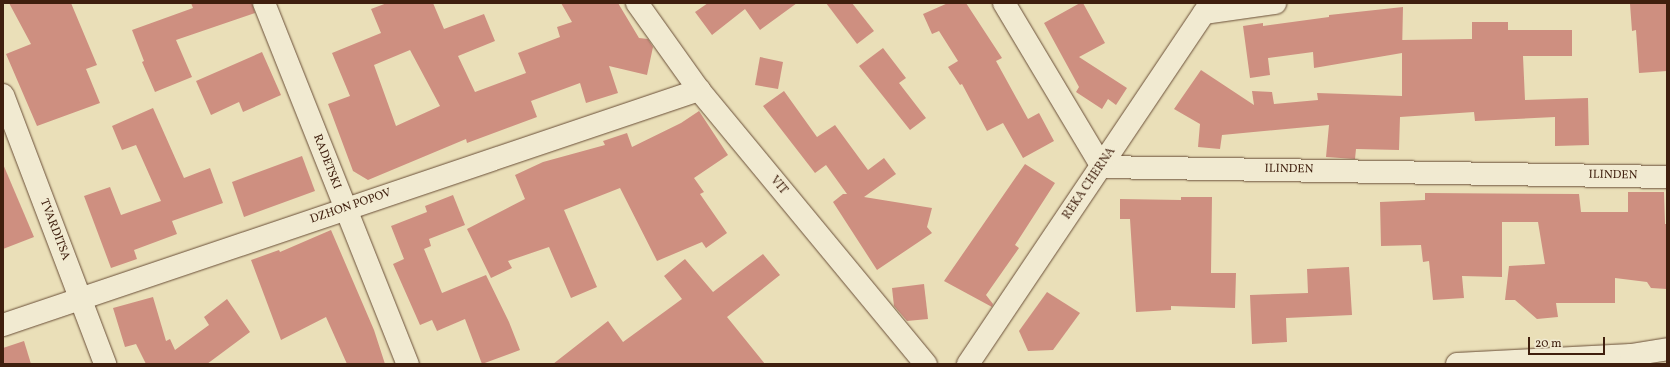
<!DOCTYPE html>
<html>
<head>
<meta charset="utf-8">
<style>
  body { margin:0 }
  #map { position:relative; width:1670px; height:367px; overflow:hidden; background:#eadfb8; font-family:Vollkorn,serif }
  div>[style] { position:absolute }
  .building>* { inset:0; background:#ce8f80 }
  .roads { filter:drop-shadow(0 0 1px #6a4f38) drop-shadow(0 0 1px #6a4f38) }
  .street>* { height:22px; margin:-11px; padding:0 11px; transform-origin:11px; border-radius:11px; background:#f1ead1 }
  .secondary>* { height:22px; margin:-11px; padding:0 11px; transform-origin:11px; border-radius:11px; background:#f1ead1 }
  span { translate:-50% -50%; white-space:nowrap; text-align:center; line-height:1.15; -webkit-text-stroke:3.5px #f1ead1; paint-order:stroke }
  .street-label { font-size:12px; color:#3f1f0e }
  .frame { position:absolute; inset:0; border:4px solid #3f1f0e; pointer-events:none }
  .scale { position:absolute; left:1528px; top:337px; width:77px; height:18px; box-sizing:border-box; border:2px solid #3f1f0e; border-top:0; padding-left:5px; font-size:12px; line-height:14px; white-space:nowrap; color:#3f1f0e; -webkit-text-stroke:3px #f1ead1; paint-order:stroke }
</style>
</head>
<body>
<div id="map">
  <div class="building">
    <i style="clip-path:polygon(9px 3px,71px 3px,97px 65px,86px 69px,100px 103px,37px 126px,6px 54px,31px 44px)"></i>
    <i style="clip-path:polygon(191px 3px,252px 3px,255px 13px,176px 40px,192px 77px,155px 92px,142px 62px,144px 61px,132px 30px,193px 8px)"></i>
    <i style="clip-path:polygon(evenodd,387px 3px,433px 3px,444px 29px,484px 14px,495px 41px,458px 56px,475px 92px,526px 73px,518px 53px,560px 37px,557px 27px,572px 22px,561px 3px,618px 3px,639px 38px,648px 39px,653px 47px,647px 75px,609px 66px,618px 93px,586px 103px,580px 83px,531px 101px,537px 117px,467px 143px,466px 139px,368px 180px,353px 171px,328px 104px,350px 96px,332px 53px,381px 33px,371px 9px,387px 3px,410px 50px,440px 106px,396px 126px,374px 65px,410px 50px)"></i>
    <i style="clip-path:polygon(708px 3px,797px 3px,760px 30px,745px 9px,712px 35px,695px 12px)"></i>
    <i style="clip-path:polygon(826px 3px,852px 3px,874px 31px,857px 44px)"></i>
    <i style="clip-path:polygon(948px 3px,966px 3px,1002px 58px,996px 61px,1028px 119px,1039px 113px,1054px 141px,1023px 158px,1003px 123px,987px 131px,962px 84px,960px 85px,948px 67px,958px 61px,939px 31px,932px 34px,923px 14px)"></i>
    <i style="clip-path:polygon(1080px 3px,1083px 3px,1105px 43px,1079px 57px,1127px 88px,1116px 105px,1108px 99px,1102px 109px,1076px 92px,1079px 87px,1044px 23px)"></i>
    <i style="clip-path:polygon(1666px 3px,1667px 71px,1639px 73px,1636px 30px,1632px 31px,1630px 4px)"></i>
    <i style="clip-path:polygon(1403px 7px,1402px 53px,1314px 68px,1313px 52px,1268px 58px,1270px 75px,1250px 78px,1243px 26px,1263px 23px,1263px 26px,1329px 17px,1329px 15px)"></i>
    <i style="clip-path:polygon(1472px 22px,1508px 22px,1508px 30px,1572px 30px,1572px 56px,1523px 56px,1525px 100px,1588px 98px,1589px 145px,1555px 146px,1555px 117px,1475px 121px,1474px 112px,1400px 117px,1399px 150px,1356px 149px,1355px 159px,1326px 157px,1329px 125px,1222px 135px,1220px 149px,1198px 147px,1200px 124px,1174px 109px,1201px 70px,1254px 105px,1252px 91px,1272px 92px,1274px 104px,1318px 100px,1317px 93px,1402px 96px,1402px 40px,1472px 39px)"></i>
    <i style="clip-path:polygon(883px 48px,906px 78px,899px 83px,926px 118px,910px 130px,859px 66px)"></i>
    <i style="clip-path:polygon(262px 52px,281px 95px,243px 112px,239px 102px,211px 115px,196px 81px)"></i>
    <i style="clip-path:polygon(760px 57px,783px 62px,778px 89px,755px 85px)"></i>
    <i style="clip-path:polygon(784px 91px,817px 137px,835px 125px,868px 170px,884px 158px,896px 174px,864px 197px,932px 208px,927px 227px,932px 233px,877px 270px,833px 202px,843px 194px,847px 194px,826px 165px,815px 173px,763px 106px)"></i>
    <i style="clip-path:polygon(153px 108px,184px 178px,210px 168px,223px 203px,172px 221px,177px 234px,134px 250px,137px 259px,111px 268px,84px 196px,110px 187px,121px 215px,161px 201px,136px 145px,122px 150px,112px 126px)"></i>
    <i style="clip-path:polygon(699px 111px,728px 155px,694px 178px,704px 192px,700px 194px,727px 233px,706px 248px,702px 242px,657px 261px,620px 188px,564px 210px,597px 287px,571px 298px,549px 247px,508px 261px,512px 268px,491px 278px,467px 229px,525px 199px,515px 175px,543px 162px,605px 145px,603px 141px,627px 133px,632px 147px,681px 123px)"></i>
    <i style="clip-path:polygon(302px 156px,315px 191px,244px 217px,232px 182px)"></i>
    <i style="clip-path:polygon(3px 164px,34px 237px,3px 249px)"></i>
    <i style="clip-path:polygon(1025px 164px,1055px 183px,1015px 245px,1019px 248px,986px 295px,993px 304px,992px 307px,944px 281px)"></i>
    <i style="clip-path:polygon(1628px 192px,1664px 192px,1665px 224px,1667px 224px,1667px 289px,1651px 288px,1647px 282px,1615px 278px,1615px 303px,1556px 303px,1558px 317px,1537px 319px,1515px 300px,1505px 300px,1509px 266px,1545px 264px,1538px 222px,1502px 222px,1502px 277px,1462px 276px,1464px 298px,1433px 300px,1429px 261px,1423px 262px,1421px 245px,1381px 246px,1380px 202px,1425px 200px,1425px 193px,1579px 194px,1581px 212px,1628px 212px)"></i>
    <i style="clip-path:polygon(453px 195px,465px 225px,429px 239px,431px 246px,424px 249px,442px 293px,486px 275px,509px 322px,520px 350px,482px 364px,465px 319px,437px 331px,432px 320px,420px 325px,393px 264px,404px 259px,391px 226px,427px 212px,425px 206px)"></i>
    <i style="clip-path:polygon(1181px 197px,1212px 197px,1211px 273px,1236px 273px,1235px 308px,1171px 306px,1171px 310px,1136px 312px,1130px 219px,1120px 219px,1120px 199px,1181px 200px)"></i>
    <i style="clip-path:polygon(331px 230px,374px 330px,385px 364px,347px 364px,326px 317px,281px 340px,251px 260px,279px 250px,280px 252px)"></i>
    <i style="clip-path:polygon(763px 254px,780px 275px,727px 317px,765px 364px,553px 364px,608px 321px,623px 342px,682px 299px,664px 276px,685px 259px,713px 292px)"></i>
    <i style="clip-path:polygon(1349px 267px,1352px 315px,1286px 318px,1287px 342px,1252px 344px,1250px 295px,1308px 293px,1307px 269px)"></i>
    <i style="clip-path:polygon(924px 284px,928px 319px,907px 321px,894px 306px,892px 288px)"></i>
    <i style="clip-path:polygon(1047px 292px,1080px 313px,1053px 350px,1028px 351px,1019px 331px)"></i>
    <i style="clip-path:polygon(153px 297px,166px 341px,170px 339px,175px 350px,209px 325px,204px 317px,227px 299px,250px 332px,207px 364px,146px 364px,136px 344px,125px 347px,113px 308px)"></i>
    <i style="clip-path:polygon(24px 341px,31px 364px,3px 364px,3px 348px)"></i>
  </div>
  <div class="roads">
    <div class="street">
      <i style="left:264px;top:3px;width:389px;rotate:68.3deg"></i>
      <i style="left:637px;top:3px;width:107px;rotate:54.5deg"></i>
      <i style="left:699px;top:90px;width:356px;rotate:50.4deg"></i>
      <i style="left:1004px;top:3px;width:191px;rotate:59.1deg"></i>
      <i style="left:1102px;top:167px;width:565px;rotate:1.01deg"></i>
      <i style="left:1204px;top:13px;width:72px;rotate:-8deg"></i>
      <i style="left:3px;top:95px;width:288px;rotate:69.2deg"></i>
      <i style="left:3px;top:325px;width:735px;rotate:-18.66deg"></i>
      <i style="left:968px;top:364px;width:435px;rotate:-56.1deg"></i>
    </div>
    <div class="secondary">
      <i style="left:1457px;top:364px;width:174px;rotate:-3deg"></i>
      <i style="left:1631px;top:355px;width:36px;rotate:-9deg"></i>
    </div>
  </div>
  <div class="street-label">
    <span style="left:326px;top:162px;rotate:69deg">RADETSKI</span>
    <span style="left:1289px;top:170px;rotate:1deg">ILINDEN</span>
    <span style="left:1613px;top:176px;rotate:1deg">ILINDEN</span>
    <span style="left:1090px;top:184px;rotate:-56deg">REKA CHERNA</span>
    <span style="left:778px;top:186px;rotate:50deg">VIT</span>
    <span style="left:351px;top:207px;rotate:-19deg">DZHON POPOV</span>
    <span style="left:54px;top:230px;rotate:69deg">TVARDITSA</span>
  </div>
  <div class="frame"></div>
  <div class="scale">20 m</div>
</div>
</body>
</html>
